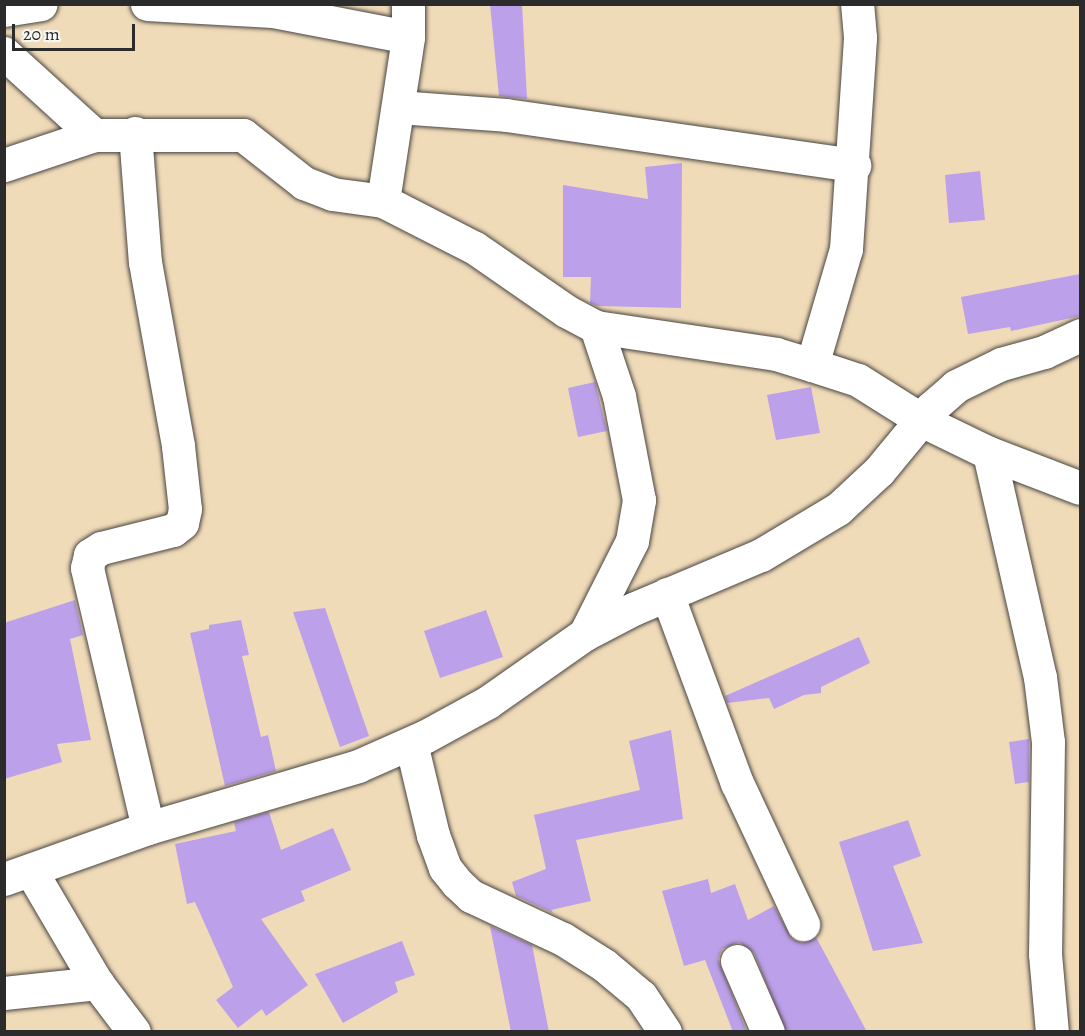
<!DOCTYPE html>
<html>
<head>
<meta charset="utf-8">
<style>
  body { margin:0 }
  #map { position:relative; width:1085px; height:1036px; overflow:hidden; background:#f0dbb9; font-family:Alegreya,serif }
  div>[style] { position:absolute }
  .building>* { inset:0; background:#bca0e9 }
  .roads { filter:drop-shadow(0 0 2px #494540) drop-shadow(0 0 2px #494540) }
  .minor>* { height:33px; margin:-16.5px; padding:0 16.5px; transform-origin:16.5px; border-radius:16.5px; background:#fff }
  span { translate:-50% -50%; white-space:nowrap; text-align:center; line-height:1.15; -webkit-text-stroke:6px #f6f6f2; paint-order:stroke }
  .frame { position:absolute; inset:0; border:6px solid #2b2b2b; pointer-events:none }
  .scale { position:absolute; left:12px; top:24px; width:123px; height:27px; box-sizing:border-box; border:3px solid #2b2b2b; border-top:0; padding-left:8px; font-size:18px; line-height:21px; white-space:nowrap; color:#2b2b2b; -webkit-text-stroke:4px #f6f6f2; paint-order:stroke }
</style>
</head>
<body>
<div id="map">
  <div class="building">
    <i style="clip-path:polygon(490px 4px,522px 4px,527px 99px,499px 96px)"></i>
    <i style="clip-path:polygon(682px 163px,681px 308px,597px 306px,590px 303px,591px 277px,563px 277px,563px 185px,648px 199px,645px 167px)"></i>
    <i style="clip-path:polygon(980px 171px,985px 220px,949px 223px,945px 175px)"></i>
    <i style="clip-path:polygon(1080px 274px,1080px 316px,1011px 331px,1010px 327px,968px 334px,961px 297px)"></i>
    <i style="clip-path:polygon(595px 382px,607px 431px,578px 437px,568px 388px)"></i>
    <i style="clip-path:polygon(811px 387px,820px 433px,776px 440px,767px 395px)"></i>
    <i style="clip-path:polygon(75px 600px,83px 635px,70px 639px,91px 740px,57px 744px,62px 762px,4px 779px,4px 623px)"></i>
    <i style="clip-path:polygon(325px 608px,369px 736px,340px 747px,293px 612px)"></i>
    <i style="clip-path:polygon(486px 610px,503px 657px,440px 678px,424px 631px)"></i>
    <i style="clip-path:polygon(241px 620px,249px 655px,242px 656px,261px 737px,268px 735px,276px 771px,225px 786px,190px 633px,209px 629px,209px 625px)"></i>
    <i style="clip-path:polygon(859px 637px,870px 663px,821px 687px,821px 693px,804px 695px,774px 709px,769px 698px,727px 703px,725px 696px)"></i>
    <i style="clip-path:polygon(671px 730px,683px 819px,576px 840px,591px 901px,551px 910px,553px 913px,516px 896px,512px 882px,546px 869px,534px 815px,640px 790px,629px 741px)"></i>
    <i style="clip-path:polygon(1029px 739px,1029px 782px,1015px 784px,1009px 742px)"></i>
    <i style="clip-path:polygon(269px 812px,281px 850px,333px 828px,351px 870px,301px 891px,305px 901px,261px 919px,308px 985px,266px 1016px,262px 1009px,238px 1028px,216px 1000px,233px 987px,195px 902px,187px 904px,175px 844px,236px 831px,234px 822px)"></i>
    <i style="clip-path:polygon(908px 820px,921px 856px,893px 866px,923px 943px,873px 951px,839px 842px)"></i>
    <i style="clip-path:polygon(708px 879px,711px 893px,735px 884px,748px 920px,774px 906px,792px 939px,802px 943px,816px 937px,867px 1032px,786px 1032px,754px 953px,739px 942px,722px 949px,718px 959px,747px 1032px,733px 1032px,705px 960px,684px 966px,662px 891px)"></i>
    <i style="clip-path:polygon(490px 926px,532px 945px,549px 1032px,511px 1032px)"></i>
    <i style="clip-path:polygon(402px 941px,415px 975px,395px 982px,398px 992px,343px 1023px,315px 974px)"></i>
  </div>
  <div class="roads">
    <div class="minor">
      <i style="left:147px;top:4px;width:126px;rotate:3.2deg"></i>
      <i style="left:273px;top:11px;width:137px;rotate:10.9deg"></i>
      <i style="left:4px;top:10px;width:37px;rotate:-9deg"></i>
      <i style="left:4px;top:53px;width:122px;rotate:42.3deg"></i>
      <i style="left:94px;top:135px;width:149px"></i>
      <i style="left:243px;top:135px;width:78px;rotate:38.2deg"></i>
      <i style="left:304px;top:183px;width:30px;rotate:21deg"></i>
      <i style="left:332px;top:194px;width:51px;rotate:7.8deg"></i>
      <i style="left:383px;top:201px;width:103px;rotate:27.1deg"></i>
      <i style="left:475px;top:248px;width:111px;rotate:34.7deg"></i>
      <i style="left:566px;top:311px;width:34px;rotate:28deg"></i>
      <i style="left:596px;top:327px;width:182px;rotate:8.5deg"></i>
      <i style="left:776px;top:354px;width:38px;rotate:17deg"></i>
      <i style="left:812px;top:365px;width:121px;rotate:-73.7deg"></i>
      <i style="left:846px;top:249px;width:212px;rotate:-86.2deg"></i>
      <i style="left:860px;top:37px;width:33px;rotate:-95deg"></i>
      <i style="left:398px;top:107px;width:108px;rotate:4.2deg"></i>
      <i style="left:506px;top:115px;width:352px;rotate:8.2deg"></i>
      <i style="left:135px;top:133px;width:129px;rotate:85.6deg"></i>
      <i style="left:145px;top:262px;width:187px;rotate:79.8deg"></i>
      <i style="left:178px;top:446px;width:63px;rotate:83.7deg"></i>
      <i style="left:185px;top:509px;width:14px;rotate:102deg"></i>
      <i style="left:182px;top:523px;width:11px;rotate:142deg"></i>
      <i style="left:173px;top:530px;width:74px;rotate:166deg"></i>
      <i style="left:101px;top:548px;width:13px;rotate:148deg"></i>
      <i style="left:90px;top:555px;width:13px;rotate:103deg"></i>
      <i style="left:87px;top:568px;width:267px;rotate:76.8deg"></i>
      <i style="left:4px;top:165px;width:95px;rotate:-18.4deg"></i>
      <i style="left:383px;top:201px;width:166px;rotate:-81.3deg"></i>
      <i style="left:408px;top:37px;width:33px;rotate:-90deg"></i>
      <i style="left:812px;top:365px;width:48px;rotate:18.1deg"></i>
      <i style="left:858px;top:380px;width:77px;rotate:32.2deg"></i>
      <i style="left:923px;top:421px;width:73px;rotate:25.9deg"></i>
      <i style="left:989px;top:453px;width:97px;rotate:21deg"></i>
      <i style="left:989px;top:453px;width:230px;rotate:77.2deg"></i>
      <i style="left:1040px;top:677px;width:65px;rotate:83deg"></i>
      <i style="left:1048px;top:742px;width:212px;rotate:90.8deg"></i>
      <i style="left:1045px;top:954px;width:78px;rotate:84.9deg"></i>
      <i style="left:667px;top:594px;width:202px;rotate:69.7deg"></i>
      <i style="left:737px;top:783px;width:156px;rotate:64.9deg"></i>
      <i style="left:585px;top:634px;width:104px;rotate:-63.2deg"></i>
      <i style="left:632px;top:541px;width:42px;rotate:-80.3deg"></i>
      <i style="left:639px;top:500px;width:106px;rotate:-100.9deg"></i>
      <i style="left:619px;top:396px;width:73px;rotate:-108.4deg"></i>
      <i style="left:411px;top:743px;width:95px;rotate:76.6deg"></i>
      <i style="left:433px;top:835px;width:35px;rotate:70deg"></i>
      <i style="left:445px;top:868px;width:19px;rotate:51deg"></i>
      <i style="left:457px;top:883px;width:19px;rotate:43deg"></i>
      <i style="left:471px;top:896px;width:102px;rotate:25.1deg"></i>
      <i style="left:563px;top:939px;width:49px;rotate:32.4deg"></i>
      <i style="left:604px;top:965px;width:48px;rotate:40deg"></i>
      <i style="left:641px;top:996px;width:43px;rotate:56.3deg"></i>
      <i style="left:31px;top:871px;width:130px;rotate:59.5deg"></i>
      <i style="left:97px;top:983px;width:61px;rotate:52.9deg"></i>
      <i style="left:4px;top:879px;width:153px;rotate:-19.5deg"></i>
      <i style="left:148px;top:828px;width:219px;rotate:-16.4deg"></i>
      <i style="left:358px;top:766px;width:74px;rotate:-23.8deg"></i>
      <i style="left:426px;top:736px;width:71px;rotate:-28.7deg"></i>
      <i style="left:488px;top:702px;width:118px;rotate:-35deg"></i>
      <i style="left:585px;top:634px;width:54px;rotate:-27.5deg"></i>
      <i style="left:633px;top:609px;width:139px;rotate:-22.9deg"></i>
      <i style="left:761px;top:555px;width:90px;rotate:-30.9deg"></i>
      <i style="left:838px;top:509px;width:56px;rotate:-42.8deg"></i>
      <i style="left:879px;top:471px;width:82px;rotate:-50.5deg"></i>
      <i style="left:931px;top:408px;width:33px;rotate:-41deg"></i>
      <i style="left:956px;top:386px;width:50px;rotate:-26.1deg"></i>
      <i style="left:1001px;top:364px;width:45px;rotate:-15.6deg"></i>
      <i style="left:1044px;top:352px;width:40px;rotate:-25deg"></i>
      <i style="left:737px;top:961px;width:77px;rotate:66.4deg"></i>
      <i style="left:4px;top:993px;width:94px;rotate:-6.1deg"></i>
    </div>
  </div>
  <div class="frame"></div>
  <div class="scale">20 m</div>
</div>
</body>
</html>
